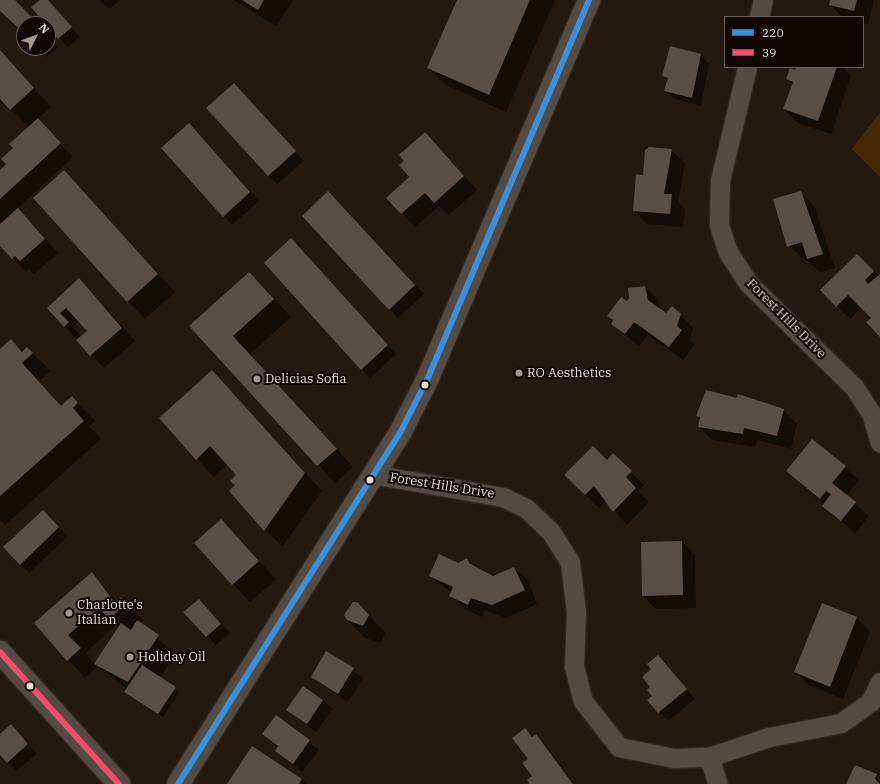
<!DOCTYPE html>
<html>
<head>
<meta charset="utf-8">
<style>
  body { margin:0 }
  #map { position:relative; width:880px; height:784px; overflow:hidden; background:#24190e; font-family:"IBM Plex Serif",serif }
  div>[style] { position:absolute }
  .green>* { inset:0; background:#472906 }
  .shadow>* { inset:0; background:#0007 }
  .building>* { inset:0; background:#594f46 }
  .roads { filter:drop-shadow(0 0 1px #3e352e) drop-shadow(0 0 1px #3e352e) }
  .minor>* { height:19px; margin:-9.5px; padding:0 9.5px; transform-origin:9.5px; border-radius:9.5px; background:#544c42 }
  .secondary>* { height:22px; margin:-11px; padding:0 11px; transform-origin:11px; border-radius:11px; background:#544c42 }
  .bus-1>* { height:6px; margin:-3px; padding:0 3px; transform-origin:3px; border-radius:3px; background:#3a90db }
  .bus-2>* { height:6px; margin:-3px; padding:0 3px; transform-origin:3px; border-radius:3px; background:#f44d6c }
  .dots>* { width:11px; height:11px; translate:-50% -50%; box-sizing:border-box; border:2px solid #0f0702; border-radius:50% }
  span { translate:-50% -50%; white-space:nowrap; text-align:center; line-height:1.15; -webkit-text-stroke:4px #0f0702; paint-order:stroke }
  .street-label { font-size:13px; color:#ebddd1 }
  .poi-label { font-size:13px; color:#ebddd1 }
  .left { translate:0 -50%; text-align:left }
  .legend { position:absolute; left:724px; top:16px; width:140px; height:52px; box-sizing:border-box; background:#0f0702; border:1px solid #675d55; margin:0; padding:5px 7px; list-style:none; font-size:12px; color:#ebddd1 }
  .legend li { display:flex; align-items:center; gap:8px; height:20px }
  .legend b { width:20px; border:1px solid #675d55 }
  .north { position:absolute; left:16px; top:16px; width:40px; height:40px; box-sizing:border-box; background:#0f0702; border:1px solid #675d55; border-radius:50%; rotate:48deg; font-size:11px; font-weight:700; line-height:16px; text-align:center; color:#ebddd1 }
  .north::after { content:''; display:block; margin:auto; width:14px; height:18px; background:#a5988d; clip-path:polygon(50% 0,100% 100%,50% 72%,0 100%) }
</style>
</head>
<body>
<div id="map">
  <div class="green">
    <i style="clip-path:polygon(880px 112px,880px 177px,852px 149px)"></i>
  </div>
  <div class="shadow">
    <i style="clip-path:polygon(41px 0,47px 0,80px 37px,68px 47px,59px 38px)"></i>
    <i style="clip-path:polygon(100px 0,120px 0,109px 9px)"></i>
    <i style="clip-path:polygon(234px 0,293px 0,276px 26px)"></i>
    <i style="clip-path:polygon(458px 0,555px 0,506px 112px,446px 85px,428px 68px)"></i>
    <i style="clip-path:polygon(831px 0,874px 0,868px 24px,863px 23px,863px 17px,842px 17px,830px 4px)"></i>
    <i style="clip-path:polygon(48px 36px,58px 47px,47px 57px,38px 48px,48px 48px)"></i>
    <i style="clip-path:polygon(0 50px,51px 107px,37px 119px,73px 157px,17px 209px,58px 253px,34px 274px,29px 269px,26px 272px,0 244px,0 171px,29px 127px,4px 102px,0 106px)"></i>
    <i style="clip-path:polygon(700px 55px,709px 64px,701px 106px,674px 99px,665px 90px,668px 80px,663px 76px)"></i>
    <i style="clip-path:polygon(797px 67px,843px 67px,851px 76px,831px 134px,798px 123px,784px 109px,793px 85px,787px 79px)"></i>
    <i style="clip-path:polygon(243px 93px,304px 161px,277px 184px,268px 176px)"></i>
    <i style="clip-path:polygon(425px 133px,477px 190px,449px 215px,439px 206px,415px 227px,387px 198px,411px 177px,405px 161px)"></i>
    <i style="clip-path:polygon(197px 134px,259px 201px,232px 225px,224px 216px)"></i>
    <i style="clip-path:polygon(671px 150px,685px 163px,678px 202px,685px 209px,683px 227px,647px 224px,634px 210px,643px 176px)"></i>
    <i style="clip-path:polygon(64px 171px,175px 292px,145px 319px,128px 301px)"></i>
    <i style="clip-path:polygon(801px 192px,814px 206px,835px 268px,821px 272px,788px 246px)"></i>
    <i style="clip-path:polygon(337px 201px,424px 294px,398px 318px,389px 309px)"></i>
    <i style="clip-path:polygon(300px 248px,396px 354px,370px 378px,362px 369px)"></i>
    <i style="clip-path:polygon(857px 255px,880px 276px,880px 336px,872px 318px,862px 307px,850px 319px,821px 290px)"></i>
    <i style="clip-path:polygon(645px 287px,658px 300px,660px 310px,666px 315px,680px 314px,693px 328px,690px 340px,695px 344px,683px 360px,648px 335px,639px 346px,612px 324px,609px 316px)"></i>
    <i style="clip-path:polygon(266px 290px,291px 317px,250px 354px,353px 467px,335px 483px,190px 326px)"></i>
    <i style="clip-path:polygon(evenodd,92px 293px,135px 341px,104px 368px,48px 308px,92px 293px,79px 321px,88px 331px,81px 337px,73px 327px,79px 321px)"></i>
    <i style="clip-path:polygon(11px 341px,22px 352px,27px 348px,45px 365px,50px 371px,39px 381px,62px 407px,72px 397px,95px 421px,89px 426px,101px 439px,5px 525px,0 520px,0 350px)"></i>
    <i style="clip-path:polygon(212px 371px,322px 491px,282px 547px,230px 491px,236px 485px,237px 475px,227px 464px,214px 477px,161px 418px)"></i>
    <i style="clip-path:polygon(707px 392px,783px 410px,797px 424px,791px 449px,758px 440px,756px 447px,712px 440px,699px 427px,701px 420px,697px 416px)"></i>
    <i style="clip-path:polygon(813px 440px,859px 480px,846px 496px,869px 516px,855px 534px,788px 471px)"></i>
    <i style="clip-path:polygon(613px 455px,644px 485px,638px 491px,649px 502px,627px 525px,606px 501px,599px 508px,566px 475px,607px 461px)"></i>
    <i style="clip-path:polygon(52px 520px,67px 537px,29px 573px,20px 564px)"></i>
    <i style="clip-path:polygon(221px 520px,276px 579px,250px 602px,233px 584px)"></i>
    <i style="clip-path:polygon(682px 542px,695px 555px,696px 608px,656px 609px,643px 596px)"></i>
    <i style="clip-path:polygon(467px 559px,493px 577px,514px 568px,528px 581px,537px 604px,506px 618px,485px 610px,482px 617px,464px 609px,452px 593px,430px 576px)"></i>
    <i style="clip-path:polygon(evenodd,92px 574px,117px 602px,121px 598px,144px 621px,140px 624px,176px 654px,160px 678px,179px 692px,163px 717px,130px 696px,127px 689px,98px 667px,85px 678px,35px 623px,92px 574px,116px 625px,119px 628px,95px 664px,85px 653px,116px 625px)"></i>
    <i style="clip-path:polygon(357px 603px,386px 633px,380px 643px,365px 638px,347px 620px)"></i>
    <i style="clip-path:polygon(822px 605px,857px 618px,870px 632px,843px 699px,809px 685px,795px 672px)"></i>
    <i style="clip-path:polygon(208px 610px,230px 633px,216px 645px,185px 612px)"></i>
    <i style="clip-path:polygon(326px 652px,363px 678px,348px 702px,312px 677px)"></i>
    <i style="clip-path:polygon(658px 657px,695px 699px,668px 721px,649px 700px,653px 696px,653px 669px)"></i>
    <i style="clip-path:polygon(323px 700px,332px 709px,316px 732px,288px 709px)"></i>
    <i style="clip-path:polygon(276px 716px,319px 750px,302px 772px,263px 734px)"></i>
    <i style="clip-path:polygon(11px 725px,37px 754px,16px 771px,0 754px,0 735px)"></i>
    <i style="clip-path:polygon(525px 730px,545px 744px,574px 784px,531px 784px,534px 776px)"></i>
    <i style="clip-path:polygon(876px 775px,880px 784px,847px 784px)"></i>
    <i style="clip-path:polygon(302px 779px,306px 784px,229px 784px)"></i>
  </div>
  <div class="building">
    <i style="clip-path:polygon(0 0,15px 0,38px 24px,24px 24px,24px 33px,0 11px)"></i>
    <i style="clip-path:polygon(40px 0,48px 0,72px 27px,58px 39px,31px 7px)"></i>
    <i style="clip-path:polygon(242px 0,264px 0,258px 10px)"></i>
    <i style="clip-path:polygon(457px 0,530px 0,489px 95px,427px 68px)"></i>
    <i style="clip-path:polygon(830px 0,857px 0,854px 11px,829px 5px)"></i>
    <i style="clip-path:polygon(670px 46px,701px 54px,692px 98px,664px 91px,668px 78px,662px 76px)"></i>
    <i style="clip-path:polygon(0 50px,34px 88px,10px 110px,0 99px)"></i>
    <i style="clip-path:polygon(796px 67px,837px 67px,818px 121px,783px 109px,793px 82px,786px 79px,790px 68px,795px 70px)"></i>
    <i style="clip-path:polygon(234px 83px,296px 151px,268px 176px,206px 108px)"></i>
    <i style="clip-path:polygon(38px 118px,61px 143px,0 199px,0 170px,6px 164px,1px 159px,13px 148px,9px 144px)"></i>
    <i style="clip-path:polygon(189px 123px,250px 192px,223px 217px,161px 148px)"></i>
    <i style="clip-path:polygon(425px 132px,464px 176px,434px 203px,425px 193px,401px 214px,386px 198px,409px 177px,399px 165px,404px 161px,399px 155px)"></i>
    <i style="clip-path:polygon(649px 147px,672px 149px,664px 194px,672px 194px,670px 214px,633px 211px,636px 174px,643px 175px,645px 150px)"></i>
    <i style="clip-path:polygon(64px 170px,158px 274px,127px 302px,33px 198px)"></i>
    <i style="clip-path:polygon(328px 191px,415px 285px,389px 310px,302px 216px)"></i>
    <i style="clip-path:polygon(801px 191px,823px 254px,807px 259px,802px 242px,787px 247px,773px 199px)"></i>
    <i style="clip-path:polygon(18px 208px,45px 239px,20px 261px,15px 256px,12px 259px,0 246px,0 224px)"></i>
    <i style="clip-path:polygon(291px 238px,388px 345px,361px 370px,264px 263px)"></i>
    <i style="clip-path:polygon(857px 254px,874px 271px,865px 280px,868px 284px,880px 274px,880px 337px,866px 322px,871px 318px,848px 295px,836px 307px,820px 290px)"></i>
    <i style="clip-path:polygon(249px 272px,274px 299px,233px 336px,337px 449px,317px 466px,189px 326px)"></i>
    <i style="clip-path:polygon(79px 278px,122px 328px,90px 356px,76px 340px,87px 331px,66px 308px,60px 313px,69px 322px,64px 327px,47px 308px)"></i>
    <i style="clip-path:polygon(645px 286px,648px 300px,666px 313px,672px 306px,681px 314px,677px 326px,682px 330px,669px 347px,634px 322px,625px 334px,611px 324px,613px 320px,607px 316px,621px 297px,627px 301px,629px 298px,628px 288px)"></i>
    <i style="clip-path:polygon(11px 339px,22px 352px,27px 347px,33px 353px,22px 363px,61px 406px,72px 396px,78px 403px,73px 408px,84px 421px,0 496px,0 349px)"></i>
    <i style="clip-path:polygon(212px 370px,305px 473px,264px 531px,229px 491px,235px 485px,230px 481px,236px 475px,210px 446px,196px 460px,159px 418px)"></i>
    <i style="clip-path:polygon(706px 390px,737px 398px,738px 394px,784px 409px,777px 436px,744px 428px,743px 434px,698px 427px,700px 417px,696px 416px)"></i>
    <i style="clip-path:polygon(812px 439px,846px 466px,832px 483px,856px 502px,841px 521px,822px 506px,831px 494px,826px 491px,820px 499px,786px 471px)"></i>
    <i style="clip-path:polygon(593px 446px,607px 460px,613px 453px,632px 471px,626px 477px,636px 488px,613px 512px,594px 486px,585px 495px,564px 475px)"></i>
    <i style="clip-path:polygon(43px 510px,59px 527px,20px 565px,3px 547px)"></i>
    <i style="clip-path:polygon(221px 519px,259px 561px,232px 585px,194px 543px)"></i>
    <i style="clip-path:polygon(682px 541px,683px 595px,642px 596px,641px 542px)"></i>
    <i style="clip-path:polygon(439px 554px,458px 563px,467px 558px,469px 563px,493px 576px,514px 567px,525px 590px,492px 605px,471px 598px,468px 605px,449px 596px,453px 587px,429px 576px)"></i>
    <i style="clip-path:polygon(92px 572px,115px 603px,121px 597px,127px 603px,109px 619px,99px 608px,68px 635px,81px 648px,67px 661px,34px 623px)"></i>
    <i style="clip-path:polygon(199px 599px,221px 624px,206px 637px,183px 612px)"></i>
    <i style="clip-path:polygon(353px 602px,357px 602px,369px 615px,363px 626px,347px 620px,344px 615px)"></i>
    <i style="clip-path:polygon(822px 603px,857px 617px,830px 687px,794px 672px)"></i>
    <i style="clip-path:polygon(137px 620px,159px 635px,128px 682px,94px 664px,121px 623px,131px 630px)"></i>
    <i style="clip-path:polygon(326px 651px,354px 668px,338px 694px,311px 677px)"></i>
    <i style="clip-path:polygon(658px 655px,687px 689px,658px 713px,647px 700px,652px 696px,647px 690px,650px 687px,642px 677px,651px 669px,647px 664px)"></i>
    <i style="clip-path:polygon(142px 665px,176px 687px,158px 714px,124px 692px)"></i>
    <i style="clip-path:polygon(303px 686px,323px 700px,307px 724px,286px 710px)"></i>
    <i style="clip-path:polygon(276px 715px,310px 740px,293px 764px,275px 751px,278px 746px,262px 734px)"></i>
    <i style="clip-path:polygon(11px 724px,28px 744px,7px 763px,0 755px,0 734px)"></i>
    <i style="clip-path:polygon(525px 728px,532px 737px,536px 734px,573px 784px,530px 784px,527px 780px,532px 776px,522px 763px,528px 759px,512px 738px)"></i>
    <i style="clip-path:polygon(252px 746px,302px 779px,299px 784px,227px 784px)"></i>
    <i style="clip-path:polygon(855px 765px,877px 774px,875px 779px,880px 784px,846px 784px)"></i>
  </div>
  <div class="roads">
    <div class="minor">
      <i style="left:759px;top:17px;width:17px;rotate:-77deg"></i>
      <i style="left:747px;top:67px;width:116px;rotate:103.4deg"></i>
      <i style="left:720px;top:180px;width:45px;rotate:91.3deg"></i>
      <i style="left:719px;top:225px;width:28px;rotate:72deg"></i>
      <i style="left:728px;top:252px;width:37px;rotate:57deg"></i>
      <i style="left:748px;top:283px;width:148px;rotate:44.5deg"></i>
      <i style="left:854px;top:387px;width:31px;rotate:57deg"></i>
      <i style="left:871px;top:413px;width:31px;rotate:73deg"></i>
      <i style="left:377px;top:475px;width:128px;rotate:9.9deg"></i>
      <i style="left:503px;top:497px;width:25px;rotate:26deg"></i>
      <i style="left:526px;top:508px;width:35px;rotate:44deg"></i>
      <i style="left:551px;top:532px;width:36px;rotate:58deg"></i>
      <i style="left:570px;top:563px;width:49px;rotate:83deg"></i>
      <i style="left:576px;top:612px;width:54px;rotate:92.1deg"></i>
      <i style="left:574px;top:666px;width:36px;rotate:76deg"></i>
      <i style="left:583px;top:701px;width:58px;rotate:52deg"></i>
      <i style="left:619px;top:747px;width:56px;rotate:11.3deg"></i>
      <i style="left:674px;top:758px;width:35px;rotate:-2deg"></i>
      <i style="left:709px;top:757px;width:63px;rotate:-18.4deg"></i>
      <i style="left:769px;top:737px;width:73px;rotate:-11deg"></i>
      <i style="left:841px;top:723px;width:37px;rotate:-36deg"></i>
      <i style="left:871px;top:701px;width:21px;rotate:-65deg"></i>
      <i style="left:709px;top:757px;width:28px;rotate:72deg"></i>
    </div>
    <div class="secondary">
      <i style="left:0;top:652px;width:178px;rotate:48deg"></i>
      <i style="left:178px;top:784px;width:418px;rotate:-57.7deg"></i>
      <i style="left:401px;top:431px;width:57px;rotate:-63deg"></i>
      <i style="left:427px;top:380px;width:413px;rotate:-66.9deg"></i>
    </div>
  </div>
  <div class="bus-1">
    <i style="left:178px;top:784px;width:418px;rotate:-57.7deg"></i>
    <i style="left:401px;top:431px;width:57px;rotate:-63deg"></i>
    <i style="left:427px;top:380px;width:413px;rotate:-66.9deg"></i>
  </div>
  <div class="bus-2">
    <i style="left:0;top:652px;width:178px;rotate:48deg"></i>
  </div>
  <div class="dots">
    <i style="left:519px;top:373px;background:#a5988d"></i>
    <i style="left:257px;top:379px;background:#a5988d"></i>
    <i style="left:425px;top:385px;background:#ebddd1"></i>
    <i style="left:370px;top:480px;background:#ebddd1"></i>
    <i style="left:69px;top:613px;background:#a5988d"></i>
    <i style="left:130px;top:657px;background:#a5988d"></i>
    <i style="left:30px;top:686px;background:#ebddd1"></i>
  </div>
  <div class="street-label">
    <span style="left:786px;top:319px;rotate:45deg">Forest Hills Drive</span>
    <span style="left:442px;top:486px;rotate:9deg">Forest Hills Drive</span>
  </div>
  <div class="poi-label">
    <span class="left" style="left:527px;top:373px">RO Aesthetics</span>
    <span class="left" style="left:265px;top:379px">Delicias Sofia</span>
    <span class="left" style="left:77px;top:613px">Charlotte's<br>Italian</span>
    <span class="left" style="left:138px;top:657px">Holiday Oil</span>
  </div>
  <ul class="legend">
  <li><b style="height:5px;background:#3a90db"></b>220</li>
  <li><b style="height:5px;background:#f44d6c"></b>39</li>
  </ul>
  <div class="north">N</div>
</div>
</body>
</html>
